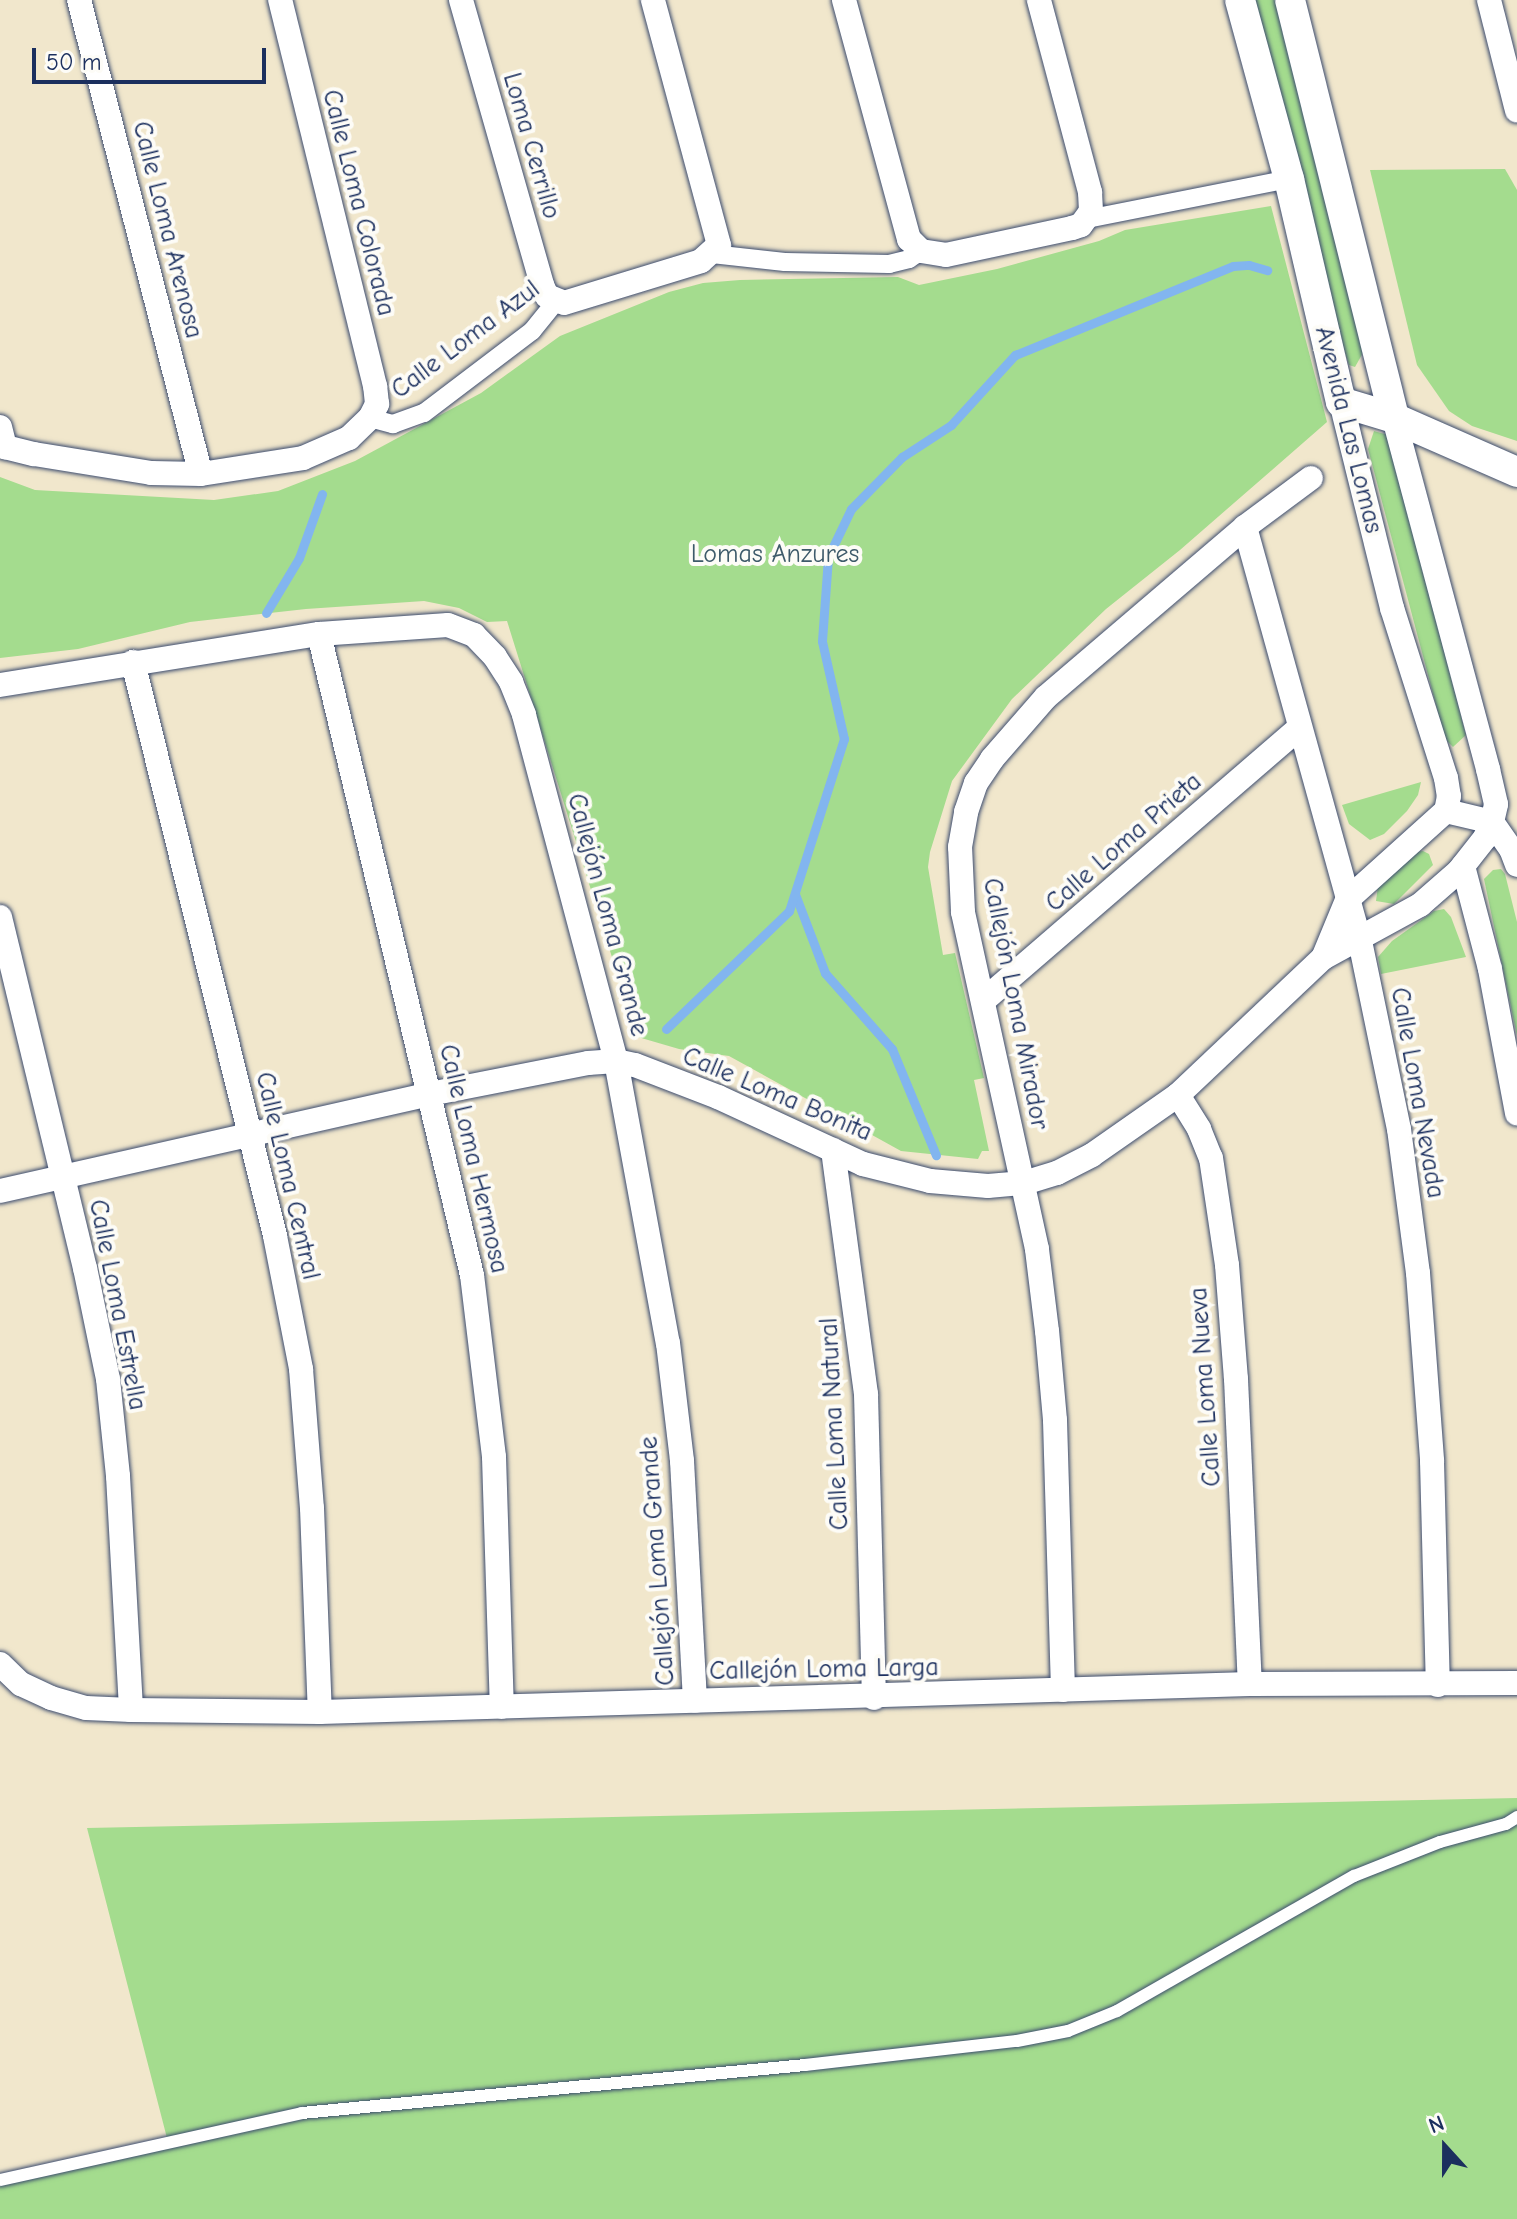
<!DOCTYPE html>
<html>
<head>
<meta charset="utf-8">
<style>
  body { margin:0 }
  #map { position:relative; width:1517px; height:2219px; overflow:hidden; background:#f1e7cc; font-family:"Comic Neue",sans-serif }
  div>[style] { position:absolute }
  .green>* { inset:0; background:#a4dc8e }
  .stream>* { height:9px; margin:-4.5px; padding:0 4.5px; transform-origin:4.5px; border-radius:4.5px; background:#82b5ef }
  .roads { filter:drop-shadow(0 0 2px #3b4b6e) drop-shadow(0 0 2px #3b4b6e) }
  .service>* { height:12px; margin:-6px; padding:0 6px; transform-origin:6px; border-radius:6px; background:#fff }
  .pedestrian>* { height:18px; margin:-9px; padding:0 9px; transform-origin:9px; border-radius:9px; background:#fff }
  .minor>* { height:24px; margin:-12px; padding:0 12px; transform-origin:12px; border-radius:12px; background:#fff }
  .tertiary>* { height:30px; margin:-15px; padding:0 15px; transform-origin:15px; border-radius:15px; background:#fff }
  span { translate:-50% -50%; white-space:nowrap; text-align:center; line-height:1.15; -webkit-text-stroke:8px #fdfcf7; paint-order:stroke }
  .street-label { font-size:26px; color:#1b2f5e }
  .park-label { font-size:26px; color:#3d5a6a }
  .north { position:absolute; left:1405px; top:2107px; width:80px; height:80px; -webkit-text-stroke:6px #fdfcf7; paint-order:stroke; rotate:339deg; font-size:22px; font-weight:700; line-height:32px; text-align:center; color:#1b2f5e }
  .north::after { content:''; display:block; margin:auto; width:28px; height:36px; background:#1b2f5e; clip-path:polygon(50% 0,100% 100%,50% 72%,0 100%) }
  .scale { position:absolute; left:32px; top:48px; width:234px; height:36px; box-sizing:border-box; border:4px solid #1b2f5e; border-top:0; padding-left:10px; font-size:24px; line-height:28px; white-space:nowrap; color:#1b2f5e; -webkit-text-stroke:6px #fdfcf7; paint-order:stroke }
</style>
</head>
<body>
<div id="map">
  <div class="green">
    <i style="clip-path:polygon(1255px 0,1278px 0,1364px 351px,1355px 367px,1349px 365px,1338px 331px)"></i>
    <i style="clip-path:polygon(1505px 169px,1517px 190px,1517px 441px,1472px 426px,1449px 411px,1417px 365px,1370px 170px)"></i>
    <i style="clip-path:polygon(1271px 206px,1327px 422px,1180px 550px,1106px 609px,1012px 699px,952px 781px,930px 852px,928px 867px,943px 955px,955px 953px,984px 1078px,974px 1080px,989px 1151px,982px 1151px,978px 1159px,901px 1151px,729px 1056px,679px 1049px,631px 1035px,616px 970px,507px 621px,487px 622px,459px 608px,424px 601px,306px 609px,190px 622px,78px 649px,0 658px,0 477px,35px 490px,214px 500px,278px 491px,355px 461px,481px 393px,560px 336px,669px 292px,703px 283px,740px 280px,898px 277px,919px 285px,997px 269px,1099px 241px,1125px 230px)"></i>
    <i style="clip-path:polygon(1374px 431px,1388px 435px,1466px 735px,1453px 747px,1445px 739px,1368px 449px)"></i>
    <i style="clip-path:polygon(1421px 782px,1418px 795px,1407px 811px,1384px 834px,1370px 840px,1349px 824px,1342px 805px)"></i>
    <i style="clip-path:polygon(1423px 851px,1429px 854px,1433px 865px,1394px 904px,1376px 901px,1378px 886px,1415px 852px)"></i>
    <i style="clip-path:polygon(1493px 870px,1501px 869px,1505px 874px,1517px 922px,1517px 1036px,1484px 879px)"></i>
    <i style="clip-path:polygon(1444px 909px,1451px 917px,1466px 957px,1381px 974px,1378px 957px,1392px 941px,1434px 911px)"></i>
    <i style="clip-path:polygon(1517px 1798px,1517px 2219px,0 2219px,0 2177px,168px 2142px,87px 1828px)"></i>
  </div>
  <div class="stream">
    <i style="left:266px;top:613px;width:64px;rotate:-59deg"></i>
    <i style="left:299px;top:558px;width:68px;rotate:-70.2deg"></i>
    <i style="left:795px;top:894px;width:85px;rotate:69.2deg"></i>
    <i style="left:825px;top:973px;width:101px;rotate:48.6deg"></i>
    <i style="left:892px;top:1049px;width:115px;rotate:67.5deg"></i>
    <i style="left:666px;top:1029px;width:170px;rotate:-43.8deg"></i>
    <i style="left:789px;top:911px;width:181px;rotate:-72.3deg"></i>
    <i style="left:844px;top:739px;width:100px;rotate:-102.7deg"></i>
    <i style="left:822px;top:641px;width:84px;rotate:-85.9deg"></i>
    <i style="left:828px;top:557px;width:53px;rotate:-64.4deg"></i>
    <i style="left:851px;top:509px;width:73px;rotate:-45.6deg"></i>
    <i style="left:902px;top:457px;width:59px;rotate:-33.1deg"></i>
    <i style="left:951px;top:425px;width:95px;rotate:-47.6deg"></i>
    <i style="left:1015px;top:355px;width:235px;rotate:-22.2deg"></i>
    <i style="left:1233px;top:266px;width:16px;rotate:-4deg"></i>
    <i style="left:1249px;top:265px;width:19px;rotate:16deg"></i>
  </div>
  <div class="roads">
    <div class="service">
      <i style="left:0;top:2180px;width:309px;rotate:-12.5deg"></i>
      <i style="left:302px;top:2113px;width:505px;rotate:-5.45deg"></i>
      <i style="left:805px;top:2065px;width:213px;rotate:-6.5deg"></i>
      <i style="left:1017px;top:2041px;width:52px;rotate:-11.1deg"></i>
      <i style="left:1068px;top:2031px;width:53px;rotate:-22.2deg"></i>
      <i style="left:1117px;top:2011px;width:273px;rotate:-29.7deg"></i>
      <i style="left:1354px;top:1876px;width:92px;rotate:-21.6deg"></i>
      <i style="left:1440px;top:1842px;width:68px;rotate:-15.3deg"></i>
      <i style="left:1506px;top:1824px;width:13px;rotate:-32deg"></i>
    </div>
    <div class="pedestrian">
      <i style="left:1087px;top:219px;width:206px;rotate:-11.2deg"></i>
      <i style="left:712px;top:254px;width:73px;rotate:6.3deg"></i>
      <i style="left:785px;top:262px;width:104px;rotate:1.1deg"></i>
      <i style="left:889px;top:264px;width:21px;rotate:-14deg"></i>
      <i style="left:909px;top:259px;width:14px;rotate:-34deg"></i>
      <i style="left:370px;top:418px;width:24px;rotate:15deg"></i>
      <i style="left:393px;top:424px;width:33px;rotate:-20deg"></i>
      <i style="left:424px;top:413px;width:136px;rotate:-37.2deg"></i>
      <i style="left:532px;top:331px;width:38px;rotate:-51deg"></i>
    </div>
    <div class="minor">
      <i style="left:79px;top:0;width:489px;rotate:75.6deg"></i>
      <i style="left:461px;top:0;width:296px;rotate:74.1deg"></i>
      <i style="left:542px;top:285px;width:12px;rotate:66deg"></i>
      <i style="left:547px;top:296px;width:18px;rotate:22deg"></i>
      <i style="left:564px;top:303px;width:143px;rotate:-17deg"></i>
      <i style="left:701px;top:261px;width:24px;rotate:-42deg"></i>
      <i style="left:719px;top:245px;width:254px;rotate:-105.1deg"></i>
      <i style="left:844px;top:0;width:248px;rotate:74.8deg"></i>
      <i style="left:909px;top:239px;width:17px;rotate:45deg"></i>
      <i style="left:921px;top:251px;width:25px;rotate:9deg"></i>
      <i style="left:946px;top:255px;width:129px;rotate:-12.1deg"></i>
      <i style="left:1072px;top:228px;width:9px;rotate:-18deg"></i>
      <i style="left:1081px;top:225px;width:17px;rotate:-54deg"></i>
      <i style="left:1091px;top:211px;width:19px;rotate:-93deg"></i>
      <i style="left:1090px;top:192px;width:199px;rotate:-104.9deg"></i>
      <i style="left:1489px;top:0;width:114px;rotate:75.8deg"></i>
      <i style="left:1341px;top:402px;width:212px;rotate:76.1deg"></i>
      <i style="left:1392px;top:608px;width:178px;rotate:72.4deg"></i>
      <i style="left:1446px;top:778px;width:18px;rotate:81deg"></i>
      <i style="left:1449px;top:796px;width:15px;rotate:101deg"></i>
      <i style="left:0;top:427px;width:21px;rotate:76deg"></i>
      <i style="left:5px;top:447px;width:30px;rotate:14deg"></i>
      <i style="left:34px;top:454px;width:119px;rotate:9.2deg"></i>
      <i style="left:151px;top:473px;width:50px;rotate:1.1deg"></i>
      <i style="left:201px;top:474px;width:103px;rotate:-8.9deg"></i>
      <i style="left:303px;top:458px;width:50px;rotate:-23.5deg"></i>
      <i style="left:349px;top:438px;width:29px;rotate:-44deg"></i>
      <i style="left:370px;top:418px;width:16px;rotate:-63deg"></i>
      <i style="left:377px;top:404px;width:18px;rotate:-96deg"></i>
      <i style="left:375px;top:386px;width:398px;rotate:-103.8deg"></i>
      <i style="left:1245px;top:527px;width:430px;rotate:74.5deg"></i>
      <i style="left:1360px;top:941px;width:192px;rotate:78.3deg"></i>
      <i style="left:1399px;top:1129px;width:145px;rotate:82.5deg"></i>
      <i style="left:1418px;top:1273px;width:189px;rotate:85.7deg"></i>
      <i style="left:1432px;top:1461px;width:224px;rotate:88.5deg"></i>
      <i style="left:319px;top:634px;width:659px;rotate:76.58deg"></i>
      <i style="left:472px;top:1275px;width:183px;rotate:83.1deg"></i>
      <i style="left:494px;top:1457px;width:250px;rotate:88.2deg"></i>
      <i style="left:133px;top:662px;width:591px;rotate:76.1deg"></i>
      <i style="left:275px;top:1236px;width:136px;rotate:78.9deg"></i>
      <i style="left:301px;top:1369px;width:139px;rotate:85.5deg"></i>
      <i style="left:312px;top:1508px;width:204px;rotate:87.8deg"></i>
      <i style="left:0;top:685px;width:323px;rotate:-9.1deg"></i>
      <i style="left:319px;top:634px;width:129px;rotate:-4deg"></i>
      <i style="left:448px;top:625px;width:28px;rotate:21deg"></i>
      <i style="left:474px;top:635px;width:30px;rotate:46deg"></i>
      <i style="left:495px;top:657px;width:30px;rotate:57deg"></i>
      <i style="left:511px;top:682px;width:35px;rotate:68deg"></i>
      <i style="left:524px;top:715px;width:358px;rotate:75.1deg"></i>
      <i style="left:616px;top:1061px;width:287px;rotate:79.6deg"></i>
      <i style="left:668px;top:1343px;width:119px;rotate:83.2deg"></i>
      <i style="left:682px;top:1461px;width:240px;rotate:86.9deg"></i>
      <i style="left:1446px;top:811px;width:47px;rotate:13.4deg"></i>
      <i style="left:1492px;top:822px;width:33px;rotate:55deg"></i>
      <i style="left:1511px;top:849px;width:17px;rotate:69deg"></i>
      <i style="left:1463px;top:866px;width:106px;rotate:75.3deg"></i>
      <i style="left:1490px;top:969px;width:147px;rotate:79.4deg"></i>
      <i style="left:0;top:917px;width:361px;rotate:76.4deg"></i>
      <i style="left:85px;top:1268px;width:113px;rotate:78.3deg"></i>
      <i style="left:108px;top:1379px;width:98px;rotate:84.1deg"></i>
      <i style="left:118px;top:1476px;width:234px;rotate:86.8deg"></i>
      <i style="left:1323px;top:958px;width:63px;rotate:-67.5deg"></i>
      <i style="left:1347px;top:900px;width:133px;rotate:-42deg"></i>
      <i style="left:984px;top:1000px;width:416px;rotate:-40.8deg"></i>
      <i style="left:1178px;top:1095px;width:40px;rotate:58deg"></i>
      <i style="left:1199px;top:1129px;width:31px;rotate:68deg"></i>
      <i style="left:1211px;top:1158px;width:108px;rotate:81.5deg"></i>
      <i style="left:1227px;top:1265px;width:114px;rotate:85.5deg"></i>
      <i style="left:1236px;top:1379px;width:305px;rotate:87.4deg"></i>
      <i style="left:833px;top:1150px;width:246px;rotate:82.3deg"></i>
      <i style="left:866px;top:1394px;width:304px;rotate:88.5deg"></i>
      <i style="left:0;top:1191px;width:441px;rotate:-12.7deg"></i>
      <i style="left:430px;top:1094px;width:161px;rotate:-11.1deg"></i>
      <i style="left:588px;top:1063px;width:28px;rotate:-4deg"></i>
      <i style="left:616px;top:1061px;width:19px;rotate:12deg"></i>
      <i style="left:635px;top:1065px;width:89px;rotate:21.1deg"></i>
      <i style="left:718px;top:1097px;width:160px;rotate:24.8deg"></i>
      <i style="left:863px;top:1164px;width:69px;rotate:14.2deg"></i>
      <i style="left:930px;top:1181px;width:58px;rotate:4.9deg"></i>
      <i style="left:988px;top:1186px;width:36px;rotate:-5deg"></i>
      <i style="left:1024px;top:1183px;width:34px;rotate:-17deg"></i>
      <i style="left:1057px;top:1173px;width:39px;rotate:-27deg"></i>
      <i style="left:1092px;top:1155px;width:105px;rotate:-34.9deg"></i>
      <i style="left:1178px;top:1095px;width:199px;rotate:-43.4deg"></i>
      <i style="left:1323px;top:958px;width:111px;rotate:-28.7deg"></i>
      <i style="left:1420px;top:905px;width:52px;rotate:-41.1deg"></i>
      <i style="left:1459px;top:871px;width:42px;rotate:-51.8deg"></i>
      <i style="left:1485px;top:838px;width:17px;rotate:-66deg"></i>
      <i style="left:1492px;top:822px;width:18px;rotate:-77deg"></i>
      <i style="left:1496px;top:804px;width:36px;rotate:-103deg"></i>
      <i style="left:1488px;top:769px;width:363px;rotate:-105deg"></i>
      <i style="left:0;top:1664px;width:29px;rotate:44deg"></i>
      <i style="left:21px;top:1684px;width:33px;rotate:25deg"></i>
      <i style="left:51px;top:1698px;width:36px;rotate:16deg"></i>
      <i style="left:86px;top:1708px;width:45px;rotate:2.5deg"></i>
      <i style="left:131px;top:1710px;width:189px;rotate:0.6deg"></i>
      <i style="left:320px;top:1712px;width:930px;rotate:-1.72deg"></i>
      <i style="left:1250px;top:1684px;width:267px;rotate:-0.2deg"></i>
      <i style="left:1063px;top:1690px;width:270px;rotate:-91.7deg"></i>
      <i style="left:1055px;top:1420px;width:89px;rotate:-95.1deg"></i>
      <i style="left:1047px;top:1331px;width:83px;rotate:-97deg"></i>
      <i style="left:1037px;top:1249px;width:345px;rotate:-102.4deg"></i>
      <i style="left:963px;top:912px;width:65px;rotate:-92.6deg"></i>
      <i style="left:960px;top:847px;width:36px;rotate:-80deg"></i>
      <i style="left:966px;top:812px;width:31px;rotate:-71deg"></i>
      <i style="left:976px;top:783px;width:29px;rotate:-56deg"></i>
      <i style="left:992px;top:759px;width:82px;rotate:-48.9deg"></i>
      <i style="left:1046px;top:697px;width:262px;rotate:-40.5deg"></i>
      <i style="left:1245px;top:527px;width:82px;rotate:-36.6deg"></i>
    </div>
    <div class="tertiary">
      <i style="left:1240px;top:0;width:186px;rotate:74.7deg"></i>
      <i style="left:1289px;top:179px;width:229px;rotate:76.9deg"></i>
      <i style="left:1341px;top:402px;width:55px;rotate:16.8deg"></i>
      <i style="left:1394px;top:418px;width:134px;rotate:23.7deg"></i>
      <i style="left:1290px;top:0;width:431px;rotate:76deg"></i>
    </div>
  </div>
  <div class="street-label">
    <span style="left:531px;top:146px;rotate:74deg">Loma Cerrillo</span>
    <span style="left:358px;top:203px;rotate:76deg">Calle Loma Colorada</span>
    <span style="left:167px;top:230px;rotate:76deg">Calle Loma Arenosa</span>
    <span style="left:466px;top:340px;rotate:-37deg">Calle Loma Azul</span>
    <span style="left:1348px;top:430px;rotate:76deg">Avenida Las Lomas</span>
    <span style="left:1124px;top:843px;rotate:-41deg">Calle Loma Prieta</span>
    <span style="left:607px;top:915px;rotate:75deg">Callejón Loma Grande</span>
    <span style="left:1015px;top:1004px;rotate:79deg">Callejón Loma Mirador</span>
    <span style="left:1417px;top:1093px;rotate:80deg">Calle Loma Nevada</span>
    <span style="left:777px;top:1095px;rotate:23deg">Calle Loma Bonita</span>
    <span style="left:473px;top:1159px;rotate:77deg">Calle Loma Hermosa</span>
    <span style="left:287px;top:1176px;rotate:77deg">Calle Loma Central</span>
    <span style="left:117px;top:1305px;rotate:79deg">Calle Loma Estrella</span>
    <span style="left:1206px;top:1387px;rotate:-94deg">Calle Loma Nueva</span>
    <span style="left:835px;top:1424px;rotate:-93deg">Calle Loma Natural</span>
    <span style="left:658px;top:1561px;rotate:-94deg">Callejón Loma Grande</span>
    <span style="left:824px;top:1670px;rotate:-1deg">Callejón Loma Larga</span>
  </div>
  <div class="park-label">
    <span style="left:775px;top:555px">Lomas Anzures</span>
  </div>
  <div class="north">N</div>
  <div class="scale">50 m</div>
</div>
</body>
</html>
